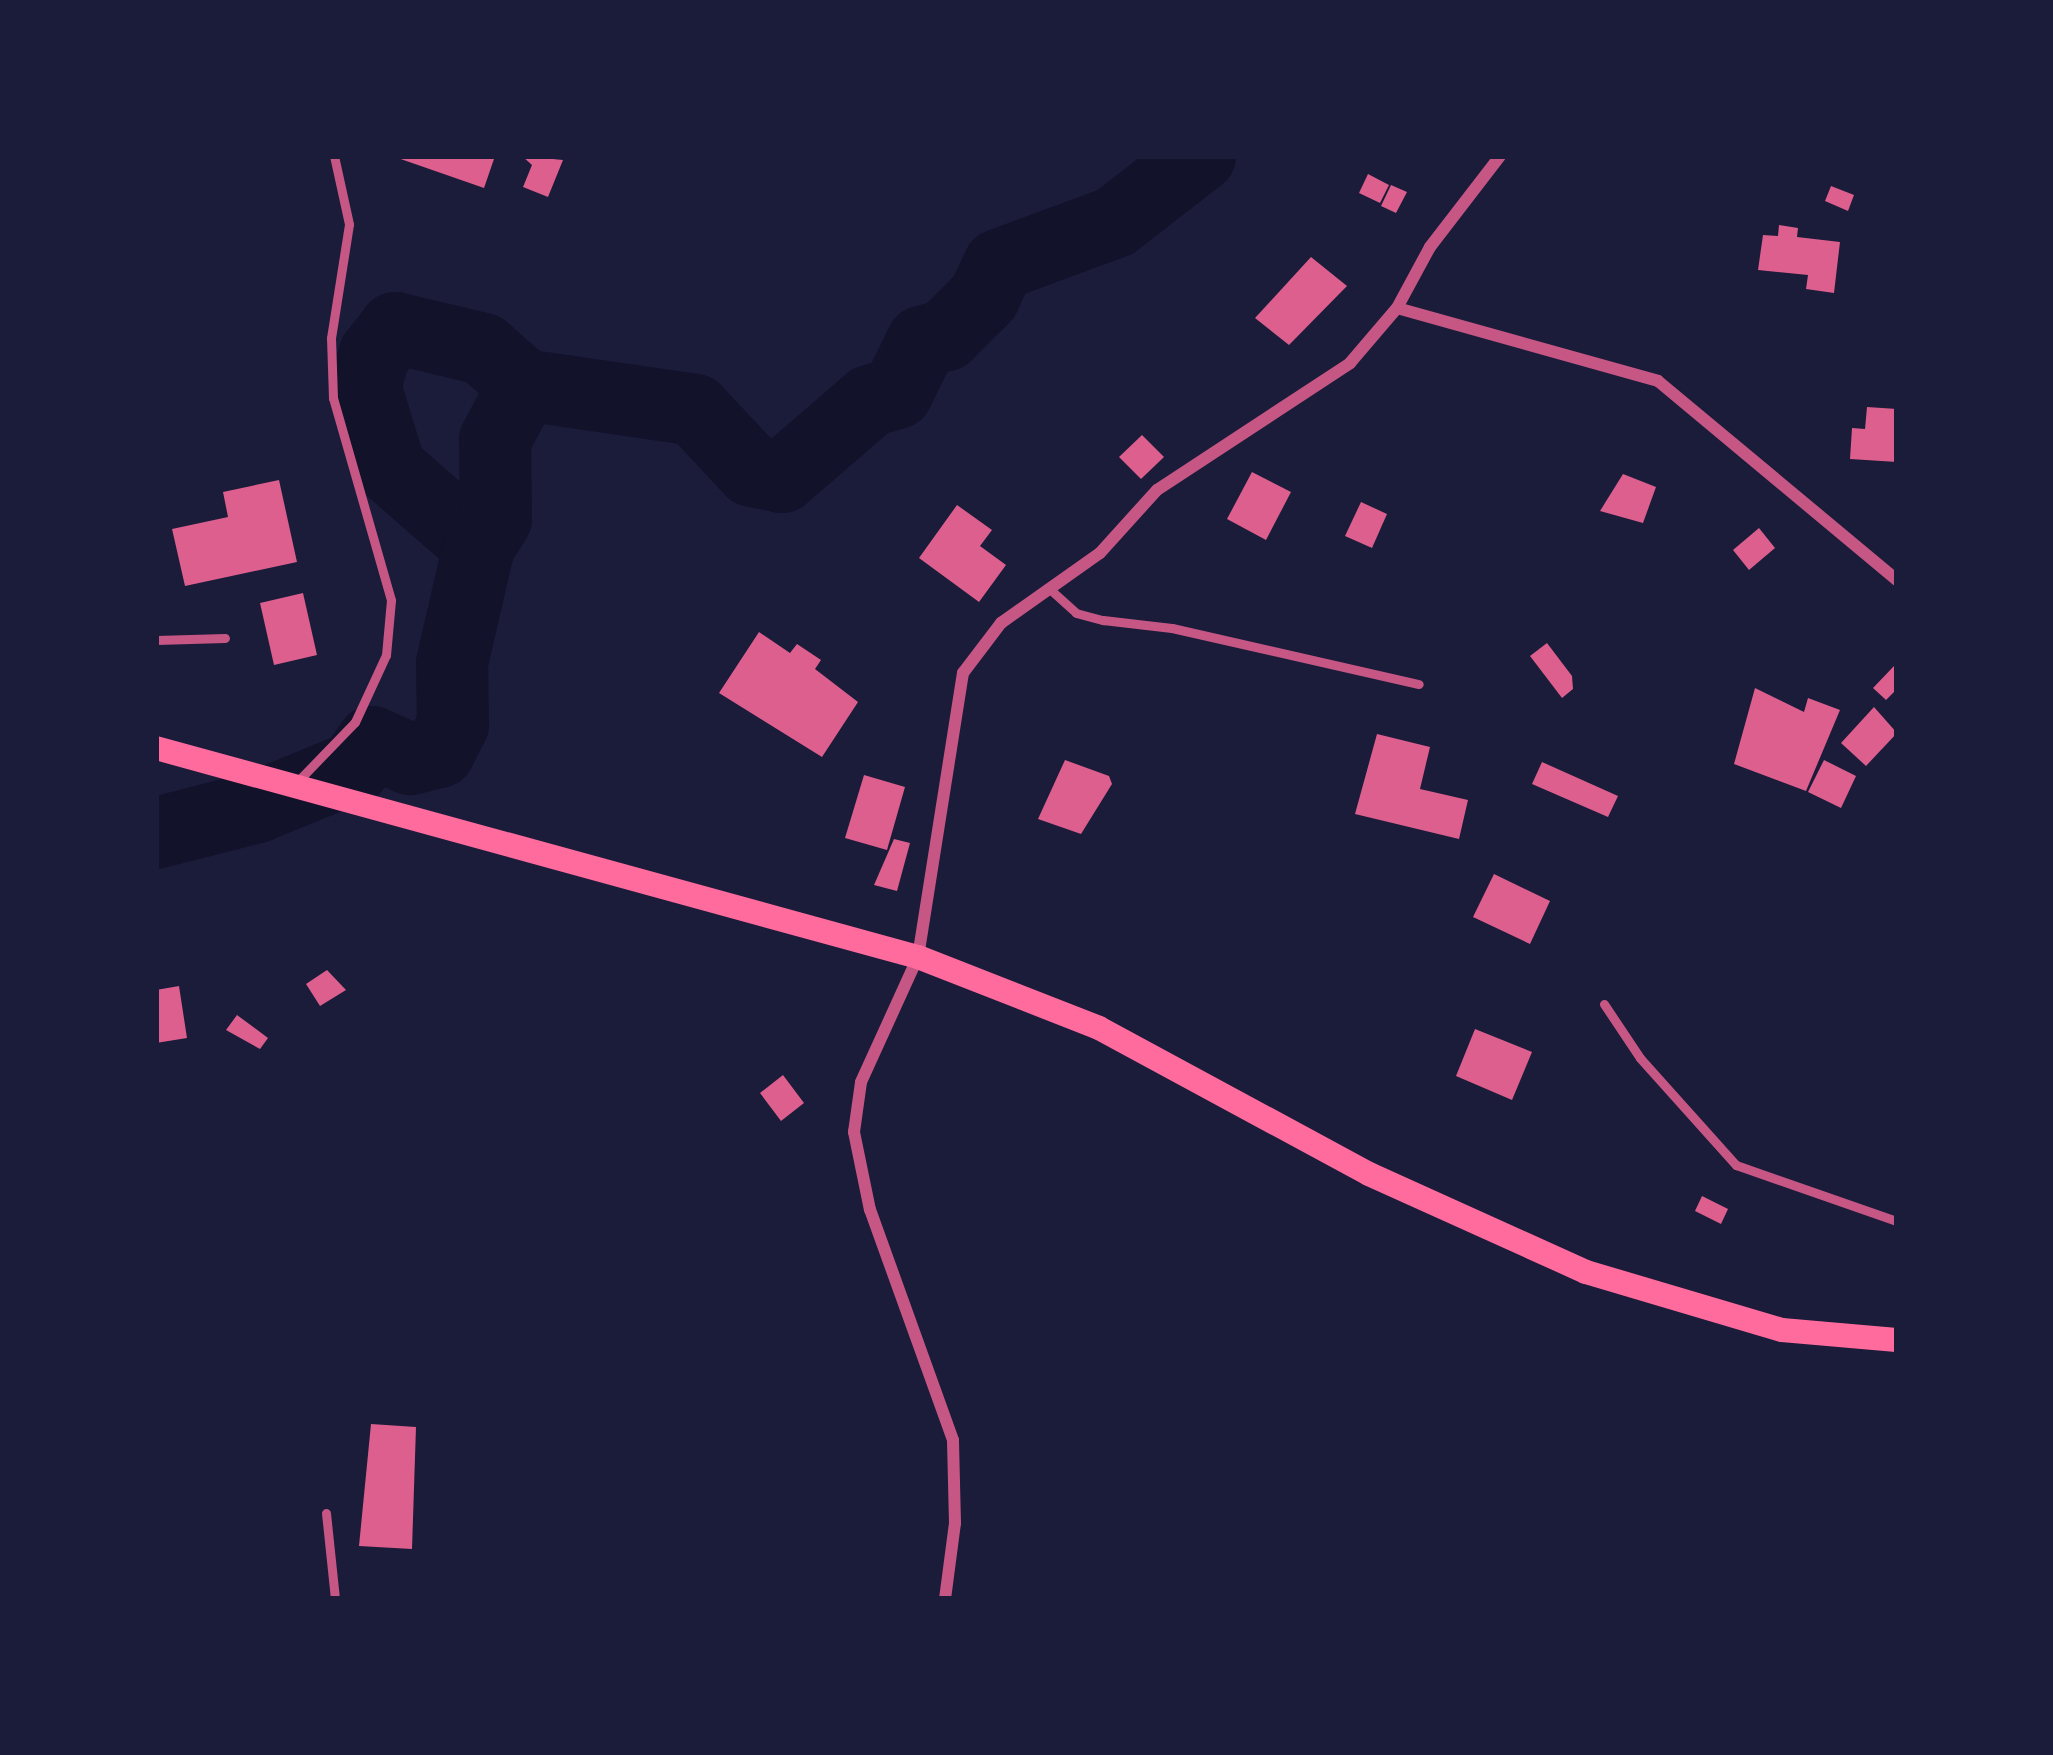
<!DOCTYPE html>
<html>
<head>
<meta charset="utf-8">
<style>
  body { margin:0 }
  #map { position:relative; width:2053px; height:1755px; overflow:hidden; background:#1b1b3a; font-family:"Nunito Sans",sans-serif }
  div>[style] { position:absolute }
  .river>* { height:72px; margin:-36px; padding:0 36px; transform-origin:36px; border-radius:36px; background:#12122b }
  .building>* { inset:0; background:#dd5f8e }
  .service>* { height:9px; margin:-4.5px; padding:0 4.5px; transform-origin:4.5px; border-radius:4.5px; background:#c65784 }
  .minor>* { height:12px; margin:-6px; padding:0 6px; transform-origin:6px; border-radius:6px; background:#c65784 }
  .secondary>* { height:24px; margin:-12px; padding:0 12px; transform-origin:12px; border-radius:12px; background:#ff6b9d }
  span { translate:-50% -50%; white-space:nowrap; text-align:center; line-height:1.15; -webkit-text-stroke:9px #1b1b3a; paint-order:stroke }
  .frame { position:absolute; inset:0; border:159px solid #1b1b3a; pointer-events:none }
</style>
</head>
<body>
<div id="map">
  <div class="river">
    <i style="left:479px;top:546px;width:118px;rotate:-138.8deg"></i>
    <i style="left:390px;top:468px;width:86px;rotate:-107deg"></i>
    <i style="left:365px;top:386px;width:34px;rotate:-73deg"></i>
    <i style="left:375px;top:354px;width:33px;rotate:-52deg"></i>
    <i style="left:395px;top:328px;width:90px;rotate:13.4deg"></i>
    <i style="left:483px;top:349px;width:55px;rotate:41.3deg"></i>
    <i style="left:156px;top:833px;width:104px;rotate:-14.4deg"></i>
    <i style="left:257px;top:807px;width:106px;rotate:-22.2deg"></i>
    <i style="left:355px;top:767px;width:30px;rotate:-56deg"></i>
    <i style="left:372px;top:742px;width:42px;rotate:24.1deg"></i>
    <i style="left:410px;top:759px;width:30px;rotate:-14deg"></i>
    <i style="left:439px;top:752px;width:30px;rotate:-63deg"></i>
    <i style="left:453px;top:725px;width:62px;rotate:-90.9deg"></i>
    <i style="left:452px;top:663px;width:120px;rotate:-77deg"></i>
    <i style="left:479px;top:546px;width:32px;rotate:-58deg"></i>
    <i style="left:496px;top:519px;width:79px;rotate:-90.7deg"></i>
    <i style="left:495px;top:440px;width:62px;rotate:-62.2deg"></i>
    <i style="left:524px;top:385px;width:173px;rotate:8.3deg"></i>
    <i style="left:695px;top:410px;width:83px;rotate:46.9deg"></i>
    <i style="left:752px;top:471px;width:31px;rotate:11deg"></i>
    <i style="left:782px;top:477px;width:116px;rotate:-40.8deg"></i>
    <i style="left:870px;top:401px;width:28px;rotate:-17deg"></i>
    <i style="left:897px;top:393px;width:57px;rotate:-63.9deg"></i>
    <i style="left:922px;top:342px;width:25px;rotate:-16deg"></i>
    <i style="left:946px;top:335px;width:54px;rotate:-45deg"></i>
    <i style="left:984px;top:297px;width:35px;rotate:-65deg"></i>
    <i style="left:999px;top:265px;width:124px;rotate:-20.3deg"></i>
    <i style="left:1115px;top:222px;width:108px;rotate:-37.8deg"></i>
  </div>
  <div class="building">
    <i style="clip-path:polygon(392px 156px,495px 156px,484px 188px)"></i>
    <i style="clip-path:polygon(522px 156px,563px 160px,548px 197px,523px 187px,532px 165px)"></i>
    <i style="clip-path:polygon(1368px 174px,1389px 185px,1380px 203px,1359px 193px)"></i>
    <i style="clip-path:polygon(1391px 185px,1407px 192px,1396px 213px,1381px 206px)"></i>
    <i style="clip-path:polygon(1831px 186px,1854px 195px,1848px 211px,1825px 201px)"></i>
    <i style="clip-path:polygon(1779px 225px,1798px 228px,1797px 237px,1840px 242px,1834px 293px,1806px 289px,1808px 275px,1758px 270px,1763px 235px,1778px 236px)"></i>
    <i style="clip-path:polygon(1311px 257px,1347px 286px,1289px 345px,1255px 318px)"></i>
    <i style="clip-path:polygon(1867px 407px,1897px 409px,1897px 462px,1850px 459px,1852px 428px,1865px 429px)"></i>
    <i style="clip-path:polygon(1142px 435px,1164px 457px,1141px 479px,1119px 457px)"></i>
    <i style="clip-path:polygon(1252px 472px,1291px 492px,1266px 540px,1227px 519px)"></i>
    <i style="clip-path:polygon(1623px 474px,1656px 487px,1643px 523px,1600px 511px)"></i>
    <i style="clip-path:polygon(279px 480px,297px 562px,185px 586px,172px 529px,228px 517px,223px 492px)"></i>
    <i style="clip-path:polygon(1361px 502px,1387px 514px,1372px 548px,1345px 536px)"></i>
    <i style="clip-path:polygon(957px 505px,992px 530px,980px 546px,1006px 565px,979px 602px,919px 558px)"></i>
    <i style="clip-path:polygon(1759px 528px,1775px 548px,1749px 570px,1733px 550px)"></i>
    <i style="clip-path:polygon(303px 593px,317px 655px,274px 665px,260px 603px)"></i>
    <i style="clip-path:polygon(759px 632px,790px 653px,797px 644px,821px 660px,815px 669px,858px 702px,822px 757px,719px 693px)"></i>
    <i style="clip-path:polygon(1547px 643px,1572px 676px,1573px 689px,1562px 698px,1530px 656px)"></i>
    <i style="clip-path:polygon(1894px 666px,1897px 689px,1886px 700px,1873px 688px)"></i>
    <i style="clip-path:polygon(1755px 688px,1804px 712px,1808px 698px,1840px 710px,1806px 791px,1734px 764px)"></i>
    <i style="clip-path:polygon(1874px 707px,1897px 733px,1866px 766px,1841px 743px)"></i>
    <i style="clip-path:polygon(1377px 734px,1430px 747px,1420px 789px,1468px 800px,1459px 839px,1355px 814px)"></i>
    <i style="clip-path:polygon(1065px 760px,1109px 776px,1112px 784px,1081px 834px,1038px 819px)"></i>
    <i style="clip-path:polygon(1824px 760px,1856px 776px,1841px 808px,1808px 792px)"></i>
    <i style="clip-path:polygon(1542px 762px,1618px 796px,1608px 817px,1532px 784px)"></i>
    <i style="clip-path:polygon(864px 775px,905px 787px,887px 850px,845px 838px)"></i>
    <i style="clip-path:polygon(894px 839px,910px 843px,897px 891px,874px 885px)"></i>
    <i style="clip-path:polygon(1494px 874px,1550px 901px,1530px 944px,1473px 917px)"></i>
    <i style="clip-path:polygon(327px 970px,346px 990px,320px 1006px,306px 984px)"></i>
    <i style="clip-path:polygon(179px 986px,187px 1038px,156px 1043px,156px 990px)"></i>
    <i style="clip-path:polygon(237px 1015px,268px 1038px,260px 1049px,226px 1030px)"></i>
    <i style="clip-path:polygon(1475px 1029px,1532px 1052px,1512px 1100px,1456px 1076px)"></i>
    <i style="clip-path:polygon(783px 1075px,804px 1103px,781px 1121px,760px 1093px)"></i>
    <i style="clip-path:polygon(1702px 1196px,1728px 1209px,1721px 1224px,1695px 1211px)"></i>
    <i style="clip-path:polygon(371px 1424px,416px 1427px,412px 1549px,359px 1546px)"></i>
  </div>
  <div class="service">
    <i style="left:1053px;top:592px;width:31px;rotate:42deg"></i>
    <i style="left:1076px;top:613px;width:28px;rotate:15deg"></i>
    <i style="left:1103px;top:620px;width:69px;rotate:6.6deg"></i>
    <i style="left:1172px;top:628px;width:253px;rotate:12.8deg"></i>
    <i style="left:156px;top:640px;width:69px;rotate:-1.7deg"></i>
    <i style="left:297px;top:782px;width:83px;rotate:-46deg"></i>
    <i style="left:355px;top:722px;width:74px;rotate:-65.2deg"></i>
    <i style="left:386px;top:655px;width:55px;rotate:-84.8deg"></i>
    <i style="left:391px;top:600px;width:210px;rotate:-106deg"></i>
    <i style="left:333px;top:398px;width:60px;rotate:-91.9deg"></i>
    <i style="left:331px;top:338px;width:115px;rotate:-81deg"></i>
    <i style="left:349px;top:224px;width:70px;rotate:-102.4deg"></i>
    <i style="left:1604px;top:1004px;width:65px;rotate:56.3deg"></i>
    <i style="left:1640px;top:1058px;width:144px;rotate:48.1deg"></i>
    <i style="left:1736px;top:1165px;width:170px;rotate:19.2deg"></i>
    <i style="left:326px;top:1513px;width:86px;rotate:84deg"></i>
  </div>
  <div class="minor">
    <i style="left:1397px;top:308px;width:271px;rotate:15.6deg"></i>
    <i style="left:1658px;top:381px;width:311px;rotate:39.8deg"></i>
    <i style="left:945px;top:1599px;width:77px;rotate:-82.5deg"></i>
    <i style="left:955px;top:1523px;width:83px;rotate:-91.4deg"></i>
    <i style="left:953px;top:1440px;width:245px;rotate:-109.8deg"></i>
    <i style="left:870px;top:1210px;width:80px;rotate:-101.6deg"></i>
    <i style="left:854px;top:1132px;width:50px;rotate:-82deg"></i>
    <i style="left:861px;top:1082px;width:137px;rotate:-65.5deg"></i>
    <i style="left:918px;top:957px;width:288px;rotate:-81deg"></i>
    <i style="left:963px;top:673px;width:63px;rotate:-52.8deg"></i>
    <i style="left:1001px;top:623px;width:121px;rotate:-35.3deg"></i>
    <i style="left:1100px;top:553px;width:85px;rotate:-47.9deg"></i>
    <i style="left:1157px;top:490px;width:231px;rotate:-33.3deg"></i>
    <i style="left:1350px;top:363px;width:72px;rotate:-49.5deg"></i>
    <i style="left:1397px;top:308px;width:69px;rotate:-61.6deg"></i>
    <i style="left:1430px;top:247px;width:115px;rotate:-52.4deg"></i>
  </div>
  <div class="secondary">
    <i style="left:156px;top:748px;width:790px;rotate:15.34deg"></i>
    <i style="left:918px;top:957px;width:194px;rotate:21.4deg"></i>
    <i style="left:1099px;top:1028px;width:307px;rotate:28.4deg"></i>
    <i style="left:1369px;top:1174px;width:238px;rotate:24.3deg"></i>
    <i style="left:1586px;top:1272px;width:204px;rotate:16.5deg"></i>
    <i style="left:1782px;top:1330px;width:115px;rotate:5deg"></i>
  </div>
  <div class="frame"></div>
</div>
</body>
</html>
